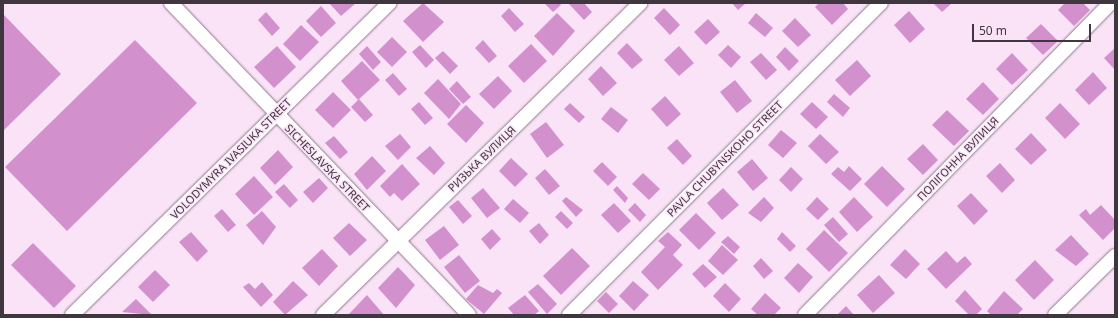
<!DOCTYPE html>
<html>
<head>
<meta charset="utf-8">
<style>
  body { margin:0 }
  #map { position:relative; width:1118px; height:318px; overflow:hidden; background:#fae3f7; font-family:"Noto Sans",sans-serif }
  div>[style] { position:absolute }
  .building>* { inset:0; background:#d291cd }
  .roads { filter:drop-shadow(0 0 1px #8d788b) drop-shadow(0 0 1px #8d788b) }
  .street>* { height:14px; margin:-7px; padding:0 7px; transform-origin:7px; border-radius:7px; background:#fff }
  span { translate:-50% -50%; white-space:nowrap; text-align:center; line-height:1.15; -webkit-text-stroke:3px #fae3f7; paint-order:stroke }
  .street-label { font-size:11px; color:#40363f }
  .frame { position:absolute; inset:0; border:4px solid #40363f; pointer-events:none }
  .scale { position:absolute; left:972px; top:24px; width:119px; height:18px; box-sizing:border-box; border:2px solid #40363f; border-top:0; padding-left:5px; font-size:12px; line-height:14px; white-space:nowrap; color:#40363f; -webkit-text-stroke:3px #fae3f7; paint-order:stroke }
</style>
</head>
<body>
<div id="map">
  <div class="building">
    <i style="clip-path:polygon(329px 3px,356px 3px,341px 16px)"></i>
    <i style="clip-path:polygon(423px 3px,444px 22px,423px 42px,403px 21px)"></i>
    <i style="clip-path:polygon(544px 3px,559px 3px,561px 5px,553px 12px)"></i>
    <i style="clip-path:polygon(584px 3px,592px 12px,584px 20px,569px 4px)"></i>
    <i style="clip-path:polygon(732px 3px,746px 3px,738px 10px)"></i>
    <i style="clip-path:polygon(819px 3px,843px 3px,848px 9px,832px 25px,815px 7px)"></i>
    <i style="clip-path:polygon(933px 3px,952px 3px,942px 12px)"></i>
    <i style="clip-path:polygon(1065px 3px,1083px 3px,1090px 10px,1074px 26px,1058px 10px)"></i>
    <i style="clip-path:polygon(321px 6px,336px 23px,321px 37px,306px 21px)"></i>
    <i style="clip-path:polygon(509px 8px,524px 24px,515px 32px,501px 16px)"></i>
    <i style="clip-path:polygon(664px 8px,680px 25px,670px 35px,654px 18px)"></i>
    <i style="clip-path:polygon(909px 11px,925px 29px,910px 43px,894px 25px)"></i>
    <i style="clip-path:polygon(266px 12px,280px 28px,272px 36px,258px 20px)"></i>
    <i style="clip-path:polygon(557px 13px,575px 31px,553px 56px,534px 36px)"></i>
    <i style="clip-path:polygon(756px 13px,773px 28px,765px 37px,748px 23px)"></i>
    <i style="clip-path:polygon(3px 14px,61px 74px,3px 131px)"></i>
    <i style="clip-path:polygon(795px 18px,811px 35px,798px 47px,782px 31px)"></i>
    <i style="clip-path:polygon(708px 19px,720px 32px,706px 45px,694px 32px)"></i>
    <i style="clip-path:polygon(1041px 24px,1058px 41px,1043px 55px,1026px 38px)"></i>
    <i style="clip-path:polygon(301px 25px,319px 42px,300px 61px,283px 44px)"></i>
    <i style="clip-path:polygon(392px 37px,407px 52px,392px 67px,377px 52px)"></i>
    <i style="clip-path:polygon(135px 40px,197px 103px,67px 231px,5px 167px)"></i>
    <i style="clip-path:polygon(483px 40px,497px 56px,489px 63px,475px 48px)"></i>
    <i style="clip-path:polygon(627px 43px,643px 60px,632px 69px,617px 53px)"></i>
    <i style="clip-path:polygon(531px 44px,547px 61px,524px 83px,508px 66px)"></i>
    <i style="clip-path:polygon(420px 45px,434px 60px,426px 68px,412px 52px)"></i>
    <i style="clip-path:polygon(728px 45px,741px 57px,731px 68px,718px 55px)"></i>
    <i style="clip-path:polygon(277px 46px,296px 67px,274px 88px,254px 67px)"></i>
    <i style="clip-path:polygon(367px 46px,381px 62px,373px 70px,359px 54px)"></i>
    <i style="clip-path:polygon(679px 46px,694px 63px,679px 76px,664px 60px)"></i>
    <i style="clip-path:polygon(785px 47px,799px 61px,789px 71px,776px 57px)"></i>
    <i style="clip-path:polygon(1115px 48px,1115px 70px,1104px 58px)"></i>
    <i style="clip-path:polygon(443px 51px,458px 66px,450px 74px,435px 58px)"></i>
    <i style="clip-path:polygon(761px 53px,777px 70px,766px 80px,750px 62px)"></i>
    <i style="clip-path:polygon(1012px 53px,1028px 70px,1012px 85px,996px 69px)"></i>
    <i style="clip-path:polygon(857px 60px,871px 76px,850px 96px,835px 80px)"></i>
    <i style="clip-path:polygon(362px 61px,380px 80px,358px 100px,341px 81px)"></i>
    <i style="clip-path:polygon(601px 66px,617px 83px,603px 96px,588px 79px)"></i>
    <i style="clip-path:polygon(1093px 72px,1107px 88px,1089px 105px,1075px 90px)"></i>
    <i style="clip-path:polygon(393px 73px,407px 89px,399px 96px,385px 80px)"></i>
    <i style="clip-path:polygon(498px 76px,512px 91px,494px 109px,479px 94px)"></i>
    <i style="clip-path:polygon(438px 79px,461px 104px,449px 119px,424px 93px)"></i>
    <i style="clip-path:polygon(735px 80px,752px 101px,737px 113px,720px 92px)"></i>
    <i style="clip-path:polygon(457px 81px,471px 97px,463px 104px,449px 89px)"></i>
    <i style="clip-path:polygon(983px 82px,999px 99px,983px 115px,966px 99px)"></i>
    <i style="clip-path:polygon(333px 92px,351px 110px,333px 128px,315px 110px)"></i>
    <i style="clip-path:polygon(834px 94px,850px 108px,843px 117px,827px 102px)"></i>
    <i style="clip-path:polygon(665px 96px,681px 114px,667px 127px,651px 109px)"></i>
    <i style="clip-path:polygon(359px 99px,373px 115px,365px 122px,351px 107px)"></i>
    <i style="clip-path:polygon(419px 102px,433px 118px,425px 125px,411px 109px)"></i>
    <i style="clip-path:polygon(812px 102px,828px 117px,816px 129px,800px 114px)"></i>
    <i style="clip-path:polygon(570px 103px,585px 117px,579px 123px,564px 109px)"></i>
    <i style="clip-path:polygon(1060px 103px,1080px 124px,1065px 139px,1045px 118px)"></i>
    <i style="clip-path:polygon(466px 105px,484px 123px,466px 143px,447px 124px)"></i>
    <i style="clip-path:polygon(611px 107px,628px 120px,618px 133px,601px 119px)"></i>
    <i style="clip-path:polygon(947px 110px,969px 131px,954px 146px,932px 125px)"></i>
    <i style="clip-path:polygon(546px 122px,564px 145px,547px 158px,530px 134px)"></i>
    <i style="clip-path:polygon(781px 130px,797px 143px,783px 158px,768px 145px)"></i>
    <i style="clip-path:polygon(1031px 133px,1047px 150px,1031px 165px,1015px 149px)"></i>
    <i style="clip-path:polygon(400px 134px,411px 147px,398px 160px,385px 146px)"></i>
    <i style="clip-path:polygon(820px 134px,839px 152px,826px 164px,808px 146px)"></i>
    <i style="clip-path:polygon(334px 136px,348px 152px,340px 159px,325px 143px)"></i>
    <i style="clip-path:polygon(677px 139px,692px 156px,683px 165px,667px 148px)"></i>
    <i style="clip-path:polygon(923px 144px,938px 160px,923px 175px,907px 159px)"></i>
    <i style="clip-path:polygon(430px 146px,445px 163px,434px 175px,416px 158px)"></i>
    <i style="clip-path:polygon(278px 150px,293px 167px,275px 185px,260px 168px)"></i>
    <i style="clip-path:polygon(372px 156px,386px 171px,367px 190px,354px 174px)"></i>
    <i style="clip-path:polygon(511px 158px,528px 174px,515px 187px,499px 171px)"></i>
    <i style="clip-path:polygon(752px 159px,768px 178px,753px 191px,737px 172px)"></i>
    <i style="clip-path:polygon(602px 162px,617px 177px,608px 186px,593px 171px)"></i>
    <i style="clip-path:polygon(1000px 163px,1015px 180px,1002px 193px,986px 176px)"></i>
    <i style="clip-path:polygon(402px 164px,420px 184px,402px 201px,394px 193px,390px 197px,380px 186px)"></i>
    <i style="clip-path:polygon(849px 166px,862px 179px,850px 191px,831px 174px,838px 167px,844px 172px)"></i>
    <i style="clip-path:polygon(882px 166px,905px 189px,887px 207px,864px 184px)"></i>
    <i style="clip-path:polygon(791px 167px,803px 179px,791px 192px,779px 180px)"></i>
    <i style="clip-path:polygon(545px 169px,560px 186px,549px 195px,535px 178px)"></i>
    <i style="clip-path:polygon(643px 173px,660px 189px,649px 200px,632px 184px)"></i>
    <i style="clip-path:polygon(254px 176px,273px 197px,254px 215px,235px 194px)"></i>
    <i style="clip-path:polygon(319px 178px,328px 188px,313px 203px,303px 192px)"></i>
    <i style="clip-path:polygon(284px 184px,298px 200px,290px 208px,275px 192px)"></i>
    <i style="clip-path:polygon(617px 186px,628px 198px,625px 203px,613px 190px)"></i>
    <i style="clip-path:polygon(483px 188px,500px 208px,487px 218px,471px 198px)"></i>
    <i style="clip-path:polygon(723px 188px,739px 205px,722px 220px,707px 203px)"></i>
    <i style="clip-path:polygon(971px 193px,988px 211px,974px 225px,957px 206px)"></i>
    <i style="clip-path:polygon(566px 197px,583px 210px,576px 217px,562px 201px)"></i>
    <i style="clip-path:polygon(764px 197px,774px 208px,761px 222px,748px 213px)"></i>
    <i style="clip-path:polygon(817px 197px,829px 209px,818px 220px,806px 209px)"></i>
    <i style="clip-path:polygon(854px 197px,873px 217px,857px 232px,839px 212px)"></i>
    <i style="clip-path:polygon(513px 199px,529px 213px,520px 223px,504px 209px)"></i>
    <i style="clip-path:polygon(458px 200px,472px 216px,463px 224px,449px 207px)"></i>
    <i style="clip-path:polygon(614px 203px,631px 221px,618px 233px,601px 215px)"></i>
    <i style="clip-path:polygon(635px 203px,646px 215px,640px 222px,628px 210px)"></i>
    <i style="clip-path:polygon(1101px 205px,1115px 220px,1115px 228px,1103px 240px,1079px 215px,1086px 209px,1090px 215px)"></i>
    <i style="clip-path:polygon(222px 209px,236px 225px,228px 232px,214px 216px)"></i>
    <i style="clip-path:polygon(262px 211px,276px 227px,263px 245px,246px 225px)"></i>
    <i style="clip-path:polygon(561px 211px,573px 223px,567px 229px,555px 217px)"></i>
    <i style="clip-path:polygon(696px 213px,716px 233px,699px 250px,679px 230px)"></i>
    <i style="clip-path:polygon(833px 217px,848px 234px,839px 242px,824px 225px)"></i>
    <i style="clip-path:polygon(349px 223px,367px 240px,350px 256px,333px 238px)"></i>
    <i style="clip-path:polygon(539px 223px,549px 235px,540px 244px,529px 231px)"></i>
    <i style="clip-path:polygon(444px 226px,459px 245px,440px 260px,425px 240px)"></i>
    <i style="clip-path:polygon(492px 229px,501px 239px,490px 250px,481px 239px)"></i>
    <i style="clip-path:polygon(824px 230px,848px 253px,829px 272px,806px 249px)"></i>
    <i style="clip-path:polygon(191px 232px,208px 251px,197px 262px,179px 242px)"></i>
    <i style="clip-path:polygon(668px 232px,682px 245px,673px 255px,683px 265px,658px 290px,641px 272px,665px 247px,658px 241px)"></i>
    <i style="clip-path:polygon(782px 232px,796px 246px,790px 252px,777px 239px)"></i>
    <i style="clip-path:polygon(1071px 235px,1089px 254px,1076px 266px,1055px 250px)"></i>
    <i style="clip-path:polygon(728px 236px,740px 247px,734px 254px,721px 242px)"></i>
    <i style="clip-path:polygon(33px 243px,76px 286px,54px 308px,11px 265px)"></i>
    <i style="clip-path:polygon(722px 245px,738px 260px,723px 275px,708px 261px)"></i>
    <i style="clip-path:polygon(572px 248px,590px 266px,561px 295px,543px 276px)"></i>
    <i style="clip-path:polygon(322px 249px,338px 266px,319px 286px,302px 268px)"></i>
    <i style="clip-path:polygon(905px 249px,920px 264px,906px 279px,890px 265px)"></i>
    <i style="clip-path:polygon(946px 251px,957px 263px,965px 256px,972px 264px,946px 289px,927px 269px)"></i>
    <i style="clip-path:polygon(459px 255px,480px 281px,465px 293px,444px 267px)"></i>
    <i style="clip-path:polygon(761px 258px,773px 271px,764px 279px,753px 266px)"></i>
    <i style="clip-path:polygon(1035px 260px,1054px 280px,1034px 300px,1015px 280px)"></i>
    <i style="clip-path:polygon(798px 263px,813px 277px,799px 293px,784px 278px)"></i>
    <i style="clip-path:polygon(703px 264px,717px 277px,705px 288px,692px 274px)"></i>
    <i style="clip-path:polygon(398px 267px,415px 285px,396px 308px,378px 288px)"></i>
    <i style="clip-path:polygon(155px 270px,170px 285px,153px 302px,138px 287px)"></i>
    <i style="clip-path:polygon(879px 275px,895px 293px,873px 313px,857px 295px)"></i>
    <i style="clip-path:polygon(293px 281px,308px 295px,285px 315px,273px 302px)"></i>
    <i style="clip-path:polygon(633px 281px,649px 295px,634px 311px,619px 296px)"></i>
    <i style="clip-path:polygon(262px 282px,273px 295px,261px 307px,243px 287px,249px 283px,255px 289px)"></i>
    <i style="clip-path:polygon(725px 283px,741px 299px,729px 312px,713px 296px)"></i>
    <i style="clip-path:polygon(538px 284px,557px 304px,547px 314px,528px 292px)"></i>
    <i style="clip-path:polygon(478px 285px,493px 293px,497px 289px,502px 293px,484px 314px,466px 299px)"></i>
    <i style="clip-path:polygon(965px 290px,982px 309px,976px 315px,969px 315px,955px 301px)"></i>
    <i style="clip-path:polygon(1004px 291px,1023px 309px,1017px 315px,991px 315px,987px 311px)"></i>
    <i style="clip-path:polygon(606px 292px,618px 304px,609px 313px,597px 301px)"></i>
    <i style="clip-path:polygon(765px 293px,781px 308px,774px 315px,758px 315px,751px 309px)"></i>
    <i style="clip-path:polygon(367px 295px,384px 315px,348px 315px)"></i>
    <i style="clip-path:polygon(525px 295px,539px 311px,534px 315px,514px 315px,508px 308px)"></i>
    <i style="clip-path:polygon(136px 299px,152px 315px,122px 312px)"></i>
    <i style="clip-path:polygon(846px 306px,854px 315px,837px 315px)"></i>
  </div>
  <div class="roads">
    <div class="street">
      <i style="left:171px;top:3px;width:431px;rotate:46.3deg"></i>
      <i style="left:72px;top:315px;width:445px;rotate:-44.5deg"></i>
      <i style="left:323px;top:315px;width:445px;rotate:-44.5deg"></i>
      <i style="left:569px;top:315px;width:441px;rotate:-45deg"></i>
      <i style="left:805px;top:315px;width:437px;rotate:-45.6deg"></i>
      <i style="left:1055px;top:315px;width:84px;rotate:-44.5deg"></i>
    </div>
  </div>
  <div class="street-label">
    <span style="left:231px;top:159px;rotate:-45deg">VOLODYMYRA IVASIUKA STREET</span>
    <span style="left:482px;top:159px;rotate:-44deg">РИЗЬКА ВУЛИЦЯ</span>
    <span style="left:725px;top:159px;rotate:-45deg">PAVLA CHUBYNSKOHO STREET</span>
    <span style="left:958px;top:159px;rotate:-46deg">ПОЛІГОННА ВУЛИЦЯ</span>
    <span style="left:327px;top:168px;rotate:46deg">SICHESLAVSKA STREET</span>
  </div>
  <div class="frame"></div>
  <div class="scale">50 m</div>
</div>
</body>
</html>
